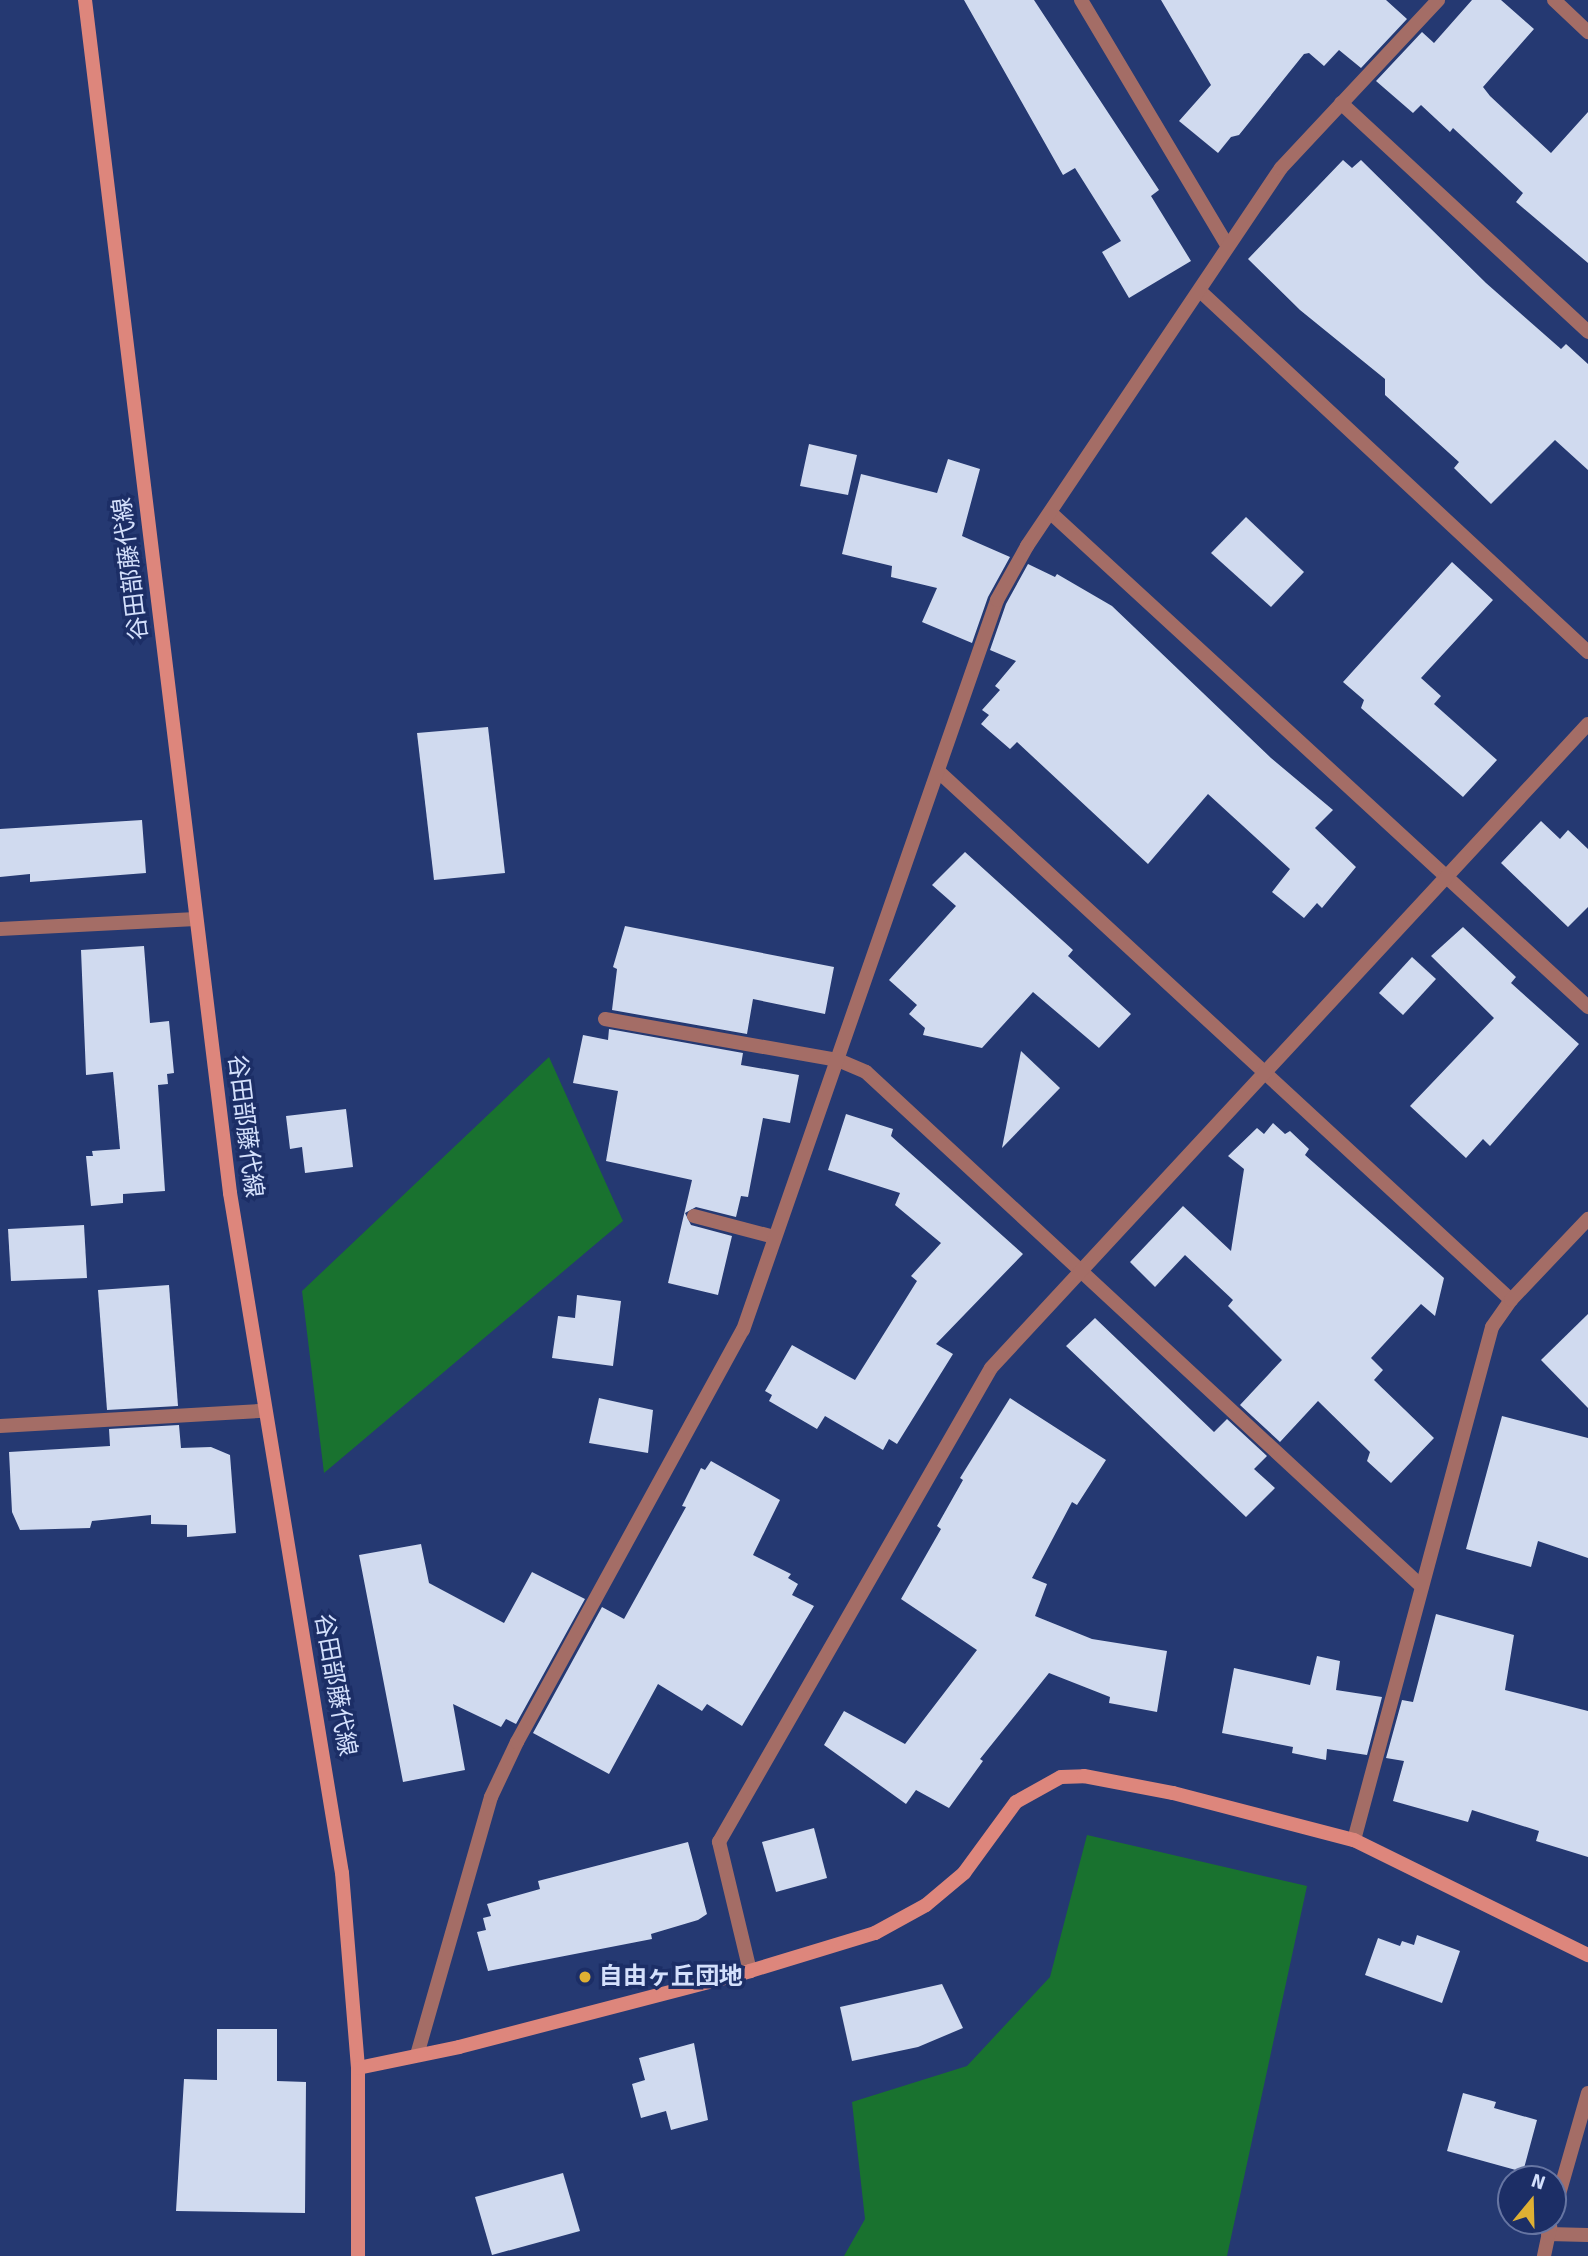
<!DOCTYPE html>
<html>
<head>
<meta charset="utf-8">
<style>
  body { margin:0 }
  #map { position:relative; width:1588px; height:2256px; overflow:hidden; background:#253972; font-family:Signika,"Noto Sans JP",sans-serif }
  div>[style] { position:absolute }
  .green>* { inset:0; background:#19722f }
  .building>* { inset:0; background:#d0daef }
  .street>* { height:14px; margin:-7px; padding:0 7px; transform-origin:7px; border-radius:7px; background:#a46d66 }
  .secondary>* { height:14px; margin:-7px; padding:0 7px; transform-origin:7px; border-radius:7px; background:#dd867c }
  .dots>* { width:19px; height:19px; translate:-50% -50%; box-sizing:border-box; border:4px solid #1c2e66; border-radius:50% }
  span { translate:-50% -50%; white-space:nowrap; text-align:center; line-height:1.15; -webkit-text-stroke:7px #1c2e66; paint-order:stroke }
  .street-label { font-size:24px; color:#d4e0fc }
  .poi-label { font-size:24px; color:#d4e0fc; font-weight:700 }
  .left { translate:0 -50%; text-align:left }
  .north { position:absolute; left:1497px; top:2165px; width:70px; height:70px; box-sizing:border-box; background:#1c2e66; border:2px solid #6675a2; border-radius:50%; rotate:19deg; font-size:19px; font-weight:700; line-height:28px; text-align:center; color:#d4e0fc }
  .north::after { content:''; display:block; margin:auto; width:24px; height:32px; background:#dfb033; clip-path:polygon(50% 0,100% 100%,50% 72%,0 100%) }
</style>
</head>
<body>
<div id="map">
  <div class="green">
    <i style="clip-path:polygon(549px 1057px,623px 1221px,324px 1473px,302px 1291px)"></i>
    <i style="clip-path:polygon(1087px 1835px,1307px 1886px,1227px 2256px,844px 2256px,865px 2219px,852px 2102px,967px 2066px,1050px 1977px)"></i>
  </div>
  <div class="building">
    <i style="clip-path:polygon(964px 0,1034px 0,1159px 190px,1151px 196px,1191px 261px,1129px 298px,1102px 252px,1121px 241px,1075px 168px,1063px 175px)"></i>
    <i style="clip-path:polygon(1161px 0,1386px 0,1407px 19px,1361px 68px,1339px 50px,1324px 66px,1309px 53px,1304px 54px,1239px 135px,1231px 137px,1218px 153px,1179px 121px,1211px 85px)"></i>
    <i style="clip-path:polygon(1472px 0,1501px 0,1534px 29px,1483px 87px,1490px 96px,1551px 153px,1588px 112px,1588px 263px,1516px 202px,1523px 193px,1453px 128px,1450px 132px,1421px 105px,1413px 113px,1376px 81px,1422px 32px,1434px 43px)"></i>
    <i style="clip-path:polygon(1343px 160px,1352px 168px,1361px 160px,1486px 283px,1561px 349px,1566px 344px,1588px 364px,1588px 470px,1555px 440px,1491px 504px,1454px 468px,1459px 462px,1385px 395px,1385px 379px,1300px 310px,1248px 259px)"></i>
    <i style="clip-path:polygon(809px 444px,857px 455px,848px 495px,800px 486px)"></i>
    <i style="clip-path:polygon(948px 459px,980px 469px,962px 536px,1010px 557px,988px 597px,972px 643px,922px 622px,937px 588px,891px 577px,892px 566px,842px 554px,861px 474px,937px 493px)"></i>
    <i style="clip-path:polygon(1246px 517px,1304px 572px,1271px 607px,1211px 553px)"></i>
    <i style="clip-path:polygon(1452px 562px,1493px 600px,1421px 678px,1441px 696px,1434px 704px,1497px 760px,1463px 797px,1361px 708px,1364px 700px,1343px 682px)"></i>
    <i style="clip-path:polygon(1028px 564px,1055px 577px,1057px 574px,1112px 606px,1271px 758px,1333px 810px,1315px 828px,1356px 867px,1322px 908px,1317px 903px,1304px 918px,1272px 892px,1290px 869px,1208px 794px,1148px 864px,1017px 742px,1010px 749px,981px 724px,989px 715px,982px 710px,1000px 690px,995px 686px,1016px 661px,990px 650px,1006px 604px)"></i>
    <i style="clip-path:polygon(488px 727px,505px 873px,434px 880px,417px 733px)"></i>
    <i style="clip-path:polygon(142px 820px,146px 873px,30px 882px,30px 874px,0 877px,0 829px)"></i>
    <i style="clip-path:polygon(1541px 821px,1560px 839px,1568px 830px,1588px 849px,1588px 907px,1568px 927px,1501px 863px)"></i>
    <i style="clip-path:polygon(965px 852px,1073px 950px,1068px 956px,1131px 1014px,1099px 1048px,1033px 992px,982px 1048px,923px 1035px,925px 1028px,909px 1014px,917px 1005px,889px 980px,956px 906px,932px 885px)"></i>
    <i style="clip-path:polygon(625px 926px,834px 967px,825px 1014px,753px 999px,747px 1034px,612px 1010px,617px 969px,613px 967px)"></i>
    <i style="clip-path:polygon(1463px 927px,1516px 977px,1511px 983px,1579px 1044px,1490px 1146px,1483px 1139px,1466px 1158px,1410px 1106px,1494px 1018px,1431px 956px)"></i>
    <i style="clip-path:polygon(144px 946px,150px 1023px,169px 1021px,174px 1073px,167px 1074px,168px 1084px,158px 1085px,165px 1191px,123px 1194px,123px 1203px,91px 1206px,86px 1156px,93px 1156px,92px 1151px,120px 1149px,113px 1072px,86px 1075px,81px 950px)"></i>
    <i style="clip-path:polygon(1412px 957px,1436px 979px,1403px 1015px,1379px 993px)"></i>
    <i style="clip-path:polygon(609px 1029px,743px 1053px,741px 1065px,799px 1075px,790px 1123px,763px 1118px,748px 1197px,741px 1196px,736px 1217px,696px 1207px,685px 1213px,691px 1225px,732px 1236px,718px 1295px,668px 1283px,692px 1180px,606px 1161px,618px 1091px,573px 1083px,583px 1035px,608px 1040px)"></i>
    <i style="clip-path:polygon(1021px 1051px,1060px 1088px,1002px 1148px)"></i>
    <i style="clip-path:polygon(346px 1109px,353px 1167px,305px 1173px,302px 1147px,290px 1149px,286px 1116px)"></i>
    <i style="clip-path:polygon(846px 1114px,893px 1129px,891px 1136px,1023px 1254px,936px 1344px,953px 1354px,897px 1444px,889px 1439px,883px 1450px,825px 1416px,817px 1429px,769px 1401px,772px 1395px,765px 1391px,792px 1345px,855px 1380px,917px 1281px,911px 1276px,941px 1243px,895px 1205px,900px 1193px,828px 1170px)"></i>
    <i style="clip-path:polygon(1273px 1123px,1285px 1134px,1290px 1131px,1309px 1149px,1305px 1155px,1444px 1278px,1435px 1316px,1421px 1304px,1371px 1358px,1383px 1370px,1374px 1380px,1434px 1438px,1391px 1483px,1367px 1461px,1370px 1452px,1318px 1401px,1280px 1442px,1240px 1405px,1282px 1360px,1228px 1306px,1233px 1300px,1185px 1255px,1155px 1287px,1130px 1262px,1183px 1206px,1231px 1251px,1244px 1169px,1228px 1156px,1257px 1128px,1264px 1134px)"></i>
    <i style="clip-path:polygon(84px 1225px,87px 1278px,11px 1281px,8px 1229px)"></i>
    <i style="clip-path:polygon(169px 1285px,178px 1406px,107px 1410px,98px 1290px)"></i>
    <i style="clip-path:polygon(577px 1295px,621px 1301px,613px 1366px,552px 1358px,558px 1316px,575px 1318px)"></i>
    <i style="clip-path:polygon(1588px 1314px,1588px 1408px,1541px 1360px)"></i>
    <i style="clip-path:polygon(1095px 1318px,1214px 1432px,1227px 1419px,1267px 1456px,1254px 1469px,1275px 1488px,1246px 1517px,1066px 1346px)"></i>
    <i style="clip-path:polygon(599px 1398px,653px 1410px,648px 1453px,589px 1443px)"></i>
    <i style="clip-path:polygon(1010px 1398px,1106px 1460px,1077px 1505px,1072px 1502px,1032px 1578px,1047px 1584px,1035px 1616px,1092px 1639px,1167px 1651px,1157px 1712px,1109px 1703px,1110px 1697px,1049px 1673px,980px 1759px,983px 1761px,949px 1808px,916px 1790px,906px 1804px,824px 1745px,844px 1711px,905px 1744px,977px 1650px,901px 1599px,941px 1529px,937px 1526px,963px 1480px,960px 1478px)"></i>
    <i style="clip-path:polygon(1502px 1416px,1588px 1438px,1588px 1558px,1538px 1541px,1531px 1567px,1466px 1549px)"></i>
    <i style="clip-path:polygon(179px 1425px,181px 1448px,211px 1447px,230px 1455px,236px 1533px,187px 1537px,187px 1525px,151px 1524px,151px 1515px,92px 1521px,90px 1528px,20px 1530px,12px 1512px,9px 1452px,110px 1446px,109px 1429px)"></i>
    <i style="clip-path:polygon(711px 1461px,780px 1500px,753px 1555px,791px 1574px,788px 1578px,798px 1584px,792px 1595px,814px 1606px,742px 1726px,707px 1704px,702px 1711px,658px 1684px,609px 1774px,533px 1733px,602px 1607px,624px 1619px,686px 1507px,682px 1506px,701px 1468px,705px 1470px)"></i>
    <i style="clip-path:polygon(421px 1544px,429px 1583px,504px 1623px,532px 1572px,585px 1599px,516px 1724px,506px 1719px,501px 1727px,453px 1704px,465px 1770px,403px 1782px,359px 1555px)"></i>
    <i style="clip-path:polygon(1436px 1614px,1514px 1635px,1505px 1690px,1588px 1711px,1588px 1857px,1536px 1841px,1539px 1831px,1472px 1810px,1468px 1822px,1393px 1801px,1404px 1761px,1386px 1758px,1402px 1700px,1413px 1702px)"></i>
    <i style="clip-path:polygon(1317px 1656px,1340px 1661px,1336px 1690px,1382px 1697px,1367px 1755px,1327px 1749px,1326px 1760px,1292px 1753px,1293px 1747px,1222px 1733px,1234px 1668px,1310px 1685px)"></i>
    <i style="clip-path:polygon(814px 1828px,827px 1878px,776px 1892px,762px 1842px)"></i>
    <i style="clip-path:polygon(688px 1842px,707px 1914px,698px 1920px,651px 1934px,652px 1939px,488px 1971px,477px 1932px,486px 1930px,483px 1918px,491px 1916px,487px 1904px,540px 1889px,538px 1881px)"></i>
    <i style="clip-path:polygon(1417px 1935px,1460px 1951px,1442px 2003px,1365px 1975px,1378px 1938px,1400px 1946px,1402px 1941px,1414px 1945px)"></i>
    <i style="clip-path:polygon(942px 1984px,963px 2028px,918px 2047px,852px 2061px,840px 2007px)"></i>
    <i style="clip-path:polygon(217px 2029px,277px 2029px,277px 2081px,306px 2082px,305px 2213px,176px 2211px,184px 2079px,217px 2080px)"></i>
    <i style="clip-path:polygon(694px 2043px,708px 2120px,671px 2130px,666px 2111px,641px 2118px,632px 2084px,645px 2080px,639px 2058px)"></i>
    <i style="clip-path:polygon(1463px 2093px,1496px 2102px,1494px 2108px,1537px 2120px,1523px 2172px,1447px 2151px)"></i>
    <i style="clip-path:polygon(563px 2173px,580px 2231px,492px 2255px,475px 2197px)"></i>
  </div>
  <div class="street">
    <i style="left:1081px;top:0;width:285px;rotate:59.2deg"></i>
    <i style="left:1554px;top:0;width:47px;rotate:43.3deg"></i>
    <i style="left:1341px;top:103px;width:337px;rotate:42.8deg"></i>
    <i style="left:1200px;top:291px;width:530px;rotate:42.94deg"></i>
    <i style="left:1051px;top:513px;width:730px;rotate:42.61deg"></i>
    <i style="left:938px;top:771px;width:780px;rotate:42.71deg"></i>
    <i style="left:0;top:929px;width:196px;rotate:-2.9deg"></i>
    <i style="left:605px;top:1019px;width:237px;rotate:10deg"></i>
    <i style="left:838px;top:1060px;width:30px;rotate:23deg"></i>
    <i style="left:866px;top:1072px;width:755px;rotate:42.8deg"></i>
    <i style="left:694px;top:1216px;width:83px;rotate:14.7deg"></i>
    <i style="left:0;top:1426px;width:264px;rotate:-3.3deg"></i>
    <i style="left:1354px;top:1840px;width:531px;rotate:-74.94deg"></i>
    <i style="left:1492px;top:1327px;width:33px;rotate:-55deg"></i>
    <i style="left:1511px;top:1300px;width:112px;rotate:-46.5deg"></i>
    <i style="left:750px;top:1971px;width:133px;rotate:-103.5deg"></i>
    <i style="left:719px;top:1842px;width:546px;rotate:-60.15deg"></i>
    <i style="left:991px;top:1368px;width:878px;rotate:-47.17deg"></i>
    <i style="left:417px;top:2055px;width:268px;rotate:-74deg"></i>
    <i style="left:491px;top:1797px;width:61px;rotate:-64.7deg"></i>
    <i style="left:517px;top:1742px;width:470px;rotate:-61.3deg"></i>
    <i style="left:743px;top:1330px;width:773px;rotate:-70.81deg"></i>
    <i style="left:997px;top:600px;width:62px;rotate:-60.9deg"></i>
    <i style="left:1027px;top:546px;width:455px;rotate:-56.1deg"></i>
    <i style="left:1281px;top:168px;width:230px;rotate:-46.9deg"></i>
    <i style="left:1553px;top:2215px;width:127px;rotate:-74deg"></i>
    <i style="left:1548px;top:2234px;width:40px;rotate:1.4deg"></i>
    <i style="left:1544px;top:2256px;width:30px;rotate:-78deg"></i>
  </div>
  <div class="secondary">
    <i style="left:85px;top:0;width:1202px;rotate:83.07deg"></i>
    <i style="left:230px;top:1193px;width:689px;rotate:80.65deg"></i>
    <i style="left:342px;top:1873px;width:196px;rotate:85.3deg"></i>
    <i style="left:358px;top:2068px;width:188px;rotate:90deg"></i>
    <i style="left:358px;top:2068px;width:103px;rotate:-11.7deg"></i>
    <i style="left:459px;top:2047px;width:301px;rotate:-14.6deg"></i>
    <i style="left:750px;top:1971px;width:131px;rotate:-16.9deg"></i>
    <i style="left:875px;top:1933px;width:58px;rotate:-28.8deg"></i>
    <i style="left:926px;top:1905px;width:50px;rotate:-40.1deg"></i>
    <i style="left:964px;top:1873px;width:88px;rotate:-53.8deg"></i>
    <i style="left:1016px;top:1802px;width:51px;rotate:-29.1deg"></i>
    <i style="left:1061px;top:1777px;width:23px;rotate:-2deg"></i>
    <i style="left:1084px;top:1776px;width:91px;rotate:10.8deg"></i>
    <i style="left:1173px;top:1793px;width:187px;rotate:14.6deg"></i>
    <i style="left:1354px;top:1840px;width:261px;rotate:26.2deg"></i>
  </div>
  <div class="dots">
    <i style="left:585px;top:1977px;background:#dfb033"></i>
  </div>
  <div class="street-label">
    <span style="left:131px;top:569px;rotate:-97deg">谷田部藤代線</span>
    <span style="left:245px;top:1126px;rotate:83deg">谷田部藤代線</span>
    <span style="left:335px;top:1685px;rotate:80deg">谷田部藤代線</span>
  </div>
  <div class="poi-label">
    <span class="left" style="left:599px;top:1977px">自由ヶ丘団地</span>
  </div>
  <div class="north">N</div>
</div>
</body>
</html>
